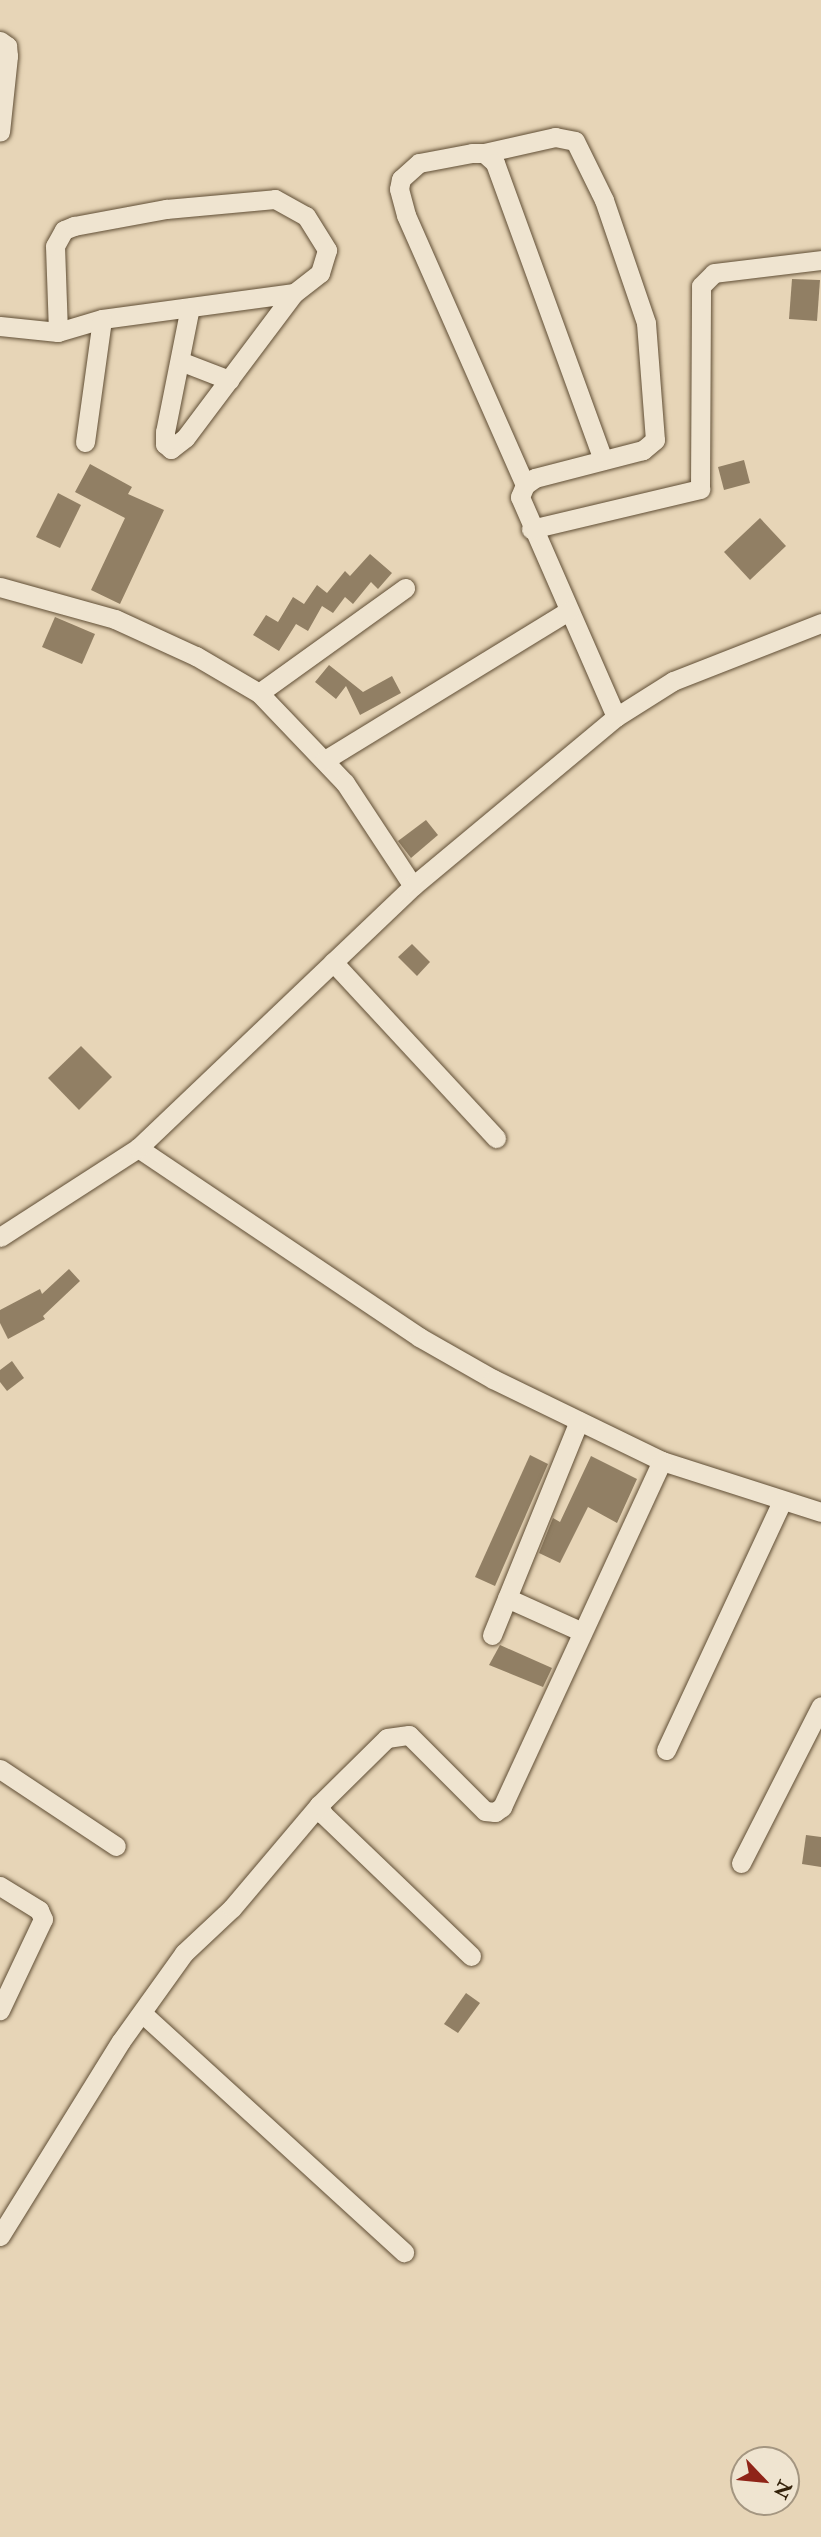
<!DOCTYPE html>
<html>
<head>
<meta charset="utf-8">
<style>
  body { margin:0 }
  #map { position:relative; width:821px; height:2537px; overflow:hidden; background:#e7d5b7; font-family:"IM FELL Double Pica",serif }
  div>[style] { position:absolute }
  .building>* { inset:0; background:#917f64 }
  .roads { filter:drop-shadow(0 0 2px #604e35) drop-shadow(0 0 2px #604e35) }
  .minor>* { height:19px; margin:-9.5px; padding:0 9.5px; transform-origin:9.5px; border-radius:9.5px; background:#efe4d0 }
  span { translate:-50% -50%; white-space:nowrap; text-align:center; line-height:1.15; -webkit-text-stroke:7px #efe4d0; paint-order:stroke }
  .north { position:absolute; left:730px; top:2446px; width:70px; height:70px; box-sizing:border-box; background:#efe4d0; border:2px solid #a49681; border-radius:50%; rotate:116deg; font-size:19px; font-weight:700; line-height:28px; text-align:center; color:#33210a }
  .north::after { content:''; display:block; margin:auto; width:24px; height:32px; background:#8f2418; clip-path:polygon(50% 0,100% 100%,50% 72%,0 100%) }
</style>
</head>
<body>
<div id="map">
  <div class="building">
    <i style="clip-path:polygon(792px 279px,820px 280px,817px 321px,789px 319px)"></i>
    <i style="clip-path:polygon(744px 460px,750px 483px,724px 490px,718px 467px)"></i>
    <i style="clip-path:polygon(90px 464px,132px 487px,128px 494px,164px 510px,120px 604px,91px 590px,125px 518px,75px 492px)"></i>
    <i style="clip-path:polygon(58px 493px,81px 505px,60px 548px,36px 537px)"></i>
    <i style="clip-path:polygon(760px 518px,786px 546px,750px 580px,724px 552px)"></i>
    <i style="clip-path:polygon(370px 554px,392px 573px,378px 589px,371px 582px,353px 604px,345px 597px,333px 613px,322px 606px,308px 631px,296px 624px,279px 651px,253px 635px,266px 615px,278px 622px,293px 597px,304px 604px,317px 585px,327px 593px,345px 571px,350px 576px)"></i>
    <i style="clip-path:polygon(55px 617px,95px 634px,82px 664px,42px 647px)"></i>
    <i style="clip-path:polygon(329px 665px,363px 692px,392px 676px,401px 693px,360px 715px,346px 686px,336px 699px,315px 682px)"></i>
    <i style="clip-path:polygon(426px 820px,438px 835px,411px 858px,398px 841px)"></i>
    <i style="clip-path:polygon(412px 944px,430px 962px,417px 976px,398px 957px)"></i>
    <i style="clip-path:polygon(81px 1046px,112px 1077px,79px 1110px,48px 1078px)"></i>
    <i style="clip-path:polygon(69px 1269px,80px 1281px,43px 1316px,45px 1319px,8px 1339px,0 1323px,0 1310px,40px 1289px,42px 1294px)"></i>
    <i style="clip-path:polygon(12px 1361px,24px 1378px,7px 1391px,0 1382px,0 1370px)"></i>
    <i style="clip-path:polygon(530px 1455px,548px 1464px,495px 1586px,475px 1577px)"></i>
    <i style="clip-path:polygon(591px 1456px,637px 1479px,617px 1523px,588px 1507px,560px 1563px,539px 1553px,553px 1518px,560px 1522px)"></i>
    <i style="clip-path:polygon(500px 1645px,552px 1668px,543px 1687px,489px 1665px)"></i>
    <i style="clip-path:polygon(806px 1835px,821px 1837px,821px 1867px,802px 1864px)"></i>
    <i style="clip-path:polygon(466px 1993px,480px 2003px,458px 2033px,444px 2024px)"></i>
  </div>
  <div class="roads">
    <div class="minor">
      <i style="left:0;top:41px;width:9px;rotate:36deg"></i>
      <i style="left:7px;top:46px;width:10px;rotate:84deg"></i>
      <i style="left:8px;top:56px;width:76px;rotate:96deg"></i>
      <i style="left:484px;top:153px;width:73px;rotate:-12.7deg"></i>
      <i style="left:555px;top:137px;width:20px;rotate:11deg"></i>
      <i style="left:575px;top:141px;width:66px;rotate:63.8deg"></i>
      <i style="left:604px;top:200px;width:130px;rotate:71.1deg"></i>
      <i style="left:646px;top:323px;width:117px;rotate:85.6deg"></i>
      <i style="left:655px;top:440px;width:16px;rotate:140deg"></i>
      <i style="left:643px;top:450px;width:112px;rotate:165.5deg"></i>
      <i style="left:535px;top:478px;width:12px;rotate:145deg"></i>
      <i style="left:525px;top:485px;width:13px;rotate:113deg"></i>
      <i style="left:520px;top:497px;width:240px;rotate:66.4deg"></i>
      <i style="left:0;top:326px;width:58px;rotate:5.9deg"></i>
      <i style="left:58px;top:332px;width:46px;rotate:-16.5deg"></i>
      <i style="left:102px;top:319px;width:194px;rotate:-7.7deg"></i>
      <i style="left:58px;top:332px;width:86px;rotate:-92deg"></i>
      <i style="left:55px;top:246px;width:18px;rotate:-61deg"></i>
      <i style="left:64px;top:230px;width:11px;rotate:-22deg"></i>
      <i style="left:74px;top:226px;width:94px;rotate:-10.5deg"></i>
      <i style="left:166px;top:209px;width:109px;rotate:-5.2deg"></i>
      <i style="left:275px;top:199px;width:35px;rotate:29deg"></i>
      <i style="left:306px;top:216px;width:40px;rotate:58deg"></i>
      <i style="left:327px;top:250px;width:24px;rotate:107deg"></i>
      <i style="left:320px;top:273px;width:33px;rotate:142deg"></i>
      <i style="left:294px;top:293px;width:181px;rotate:126.9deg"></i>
      <i style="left:185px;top:438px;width:18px;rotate:142deg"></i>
      <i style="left:171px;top:449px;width:8px;rotate:-140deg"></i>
      <i style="left:165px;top:444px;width:12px;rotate:-90deg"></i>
      <i style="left:165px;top:432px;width:127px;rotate:-78.7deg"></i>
      <i style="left:180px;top:361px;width:53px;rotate:21.2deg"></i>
      <i style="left:85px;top:442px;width:124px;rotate:-82.1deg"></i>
      <i style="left:525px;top:485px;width:295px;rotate:-113.8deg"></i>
      <i style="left:406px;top:215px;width:27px;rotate:-105deg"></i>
      <i style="left:399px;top:189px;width:10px;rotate:-79deg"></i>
      <i style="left:401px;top:179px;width:24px;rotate:-42deg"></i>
      <i style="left:419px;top:163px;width:54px;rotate:-10.7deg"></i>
      <i style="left:472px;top:153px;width:12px"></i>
      <i style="left:484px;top:153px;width:15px;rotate:42deg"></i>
      <i style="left:495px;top:163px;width:316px;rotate:70deg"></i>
      <i style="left:531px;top:529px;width:174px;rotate:-13.3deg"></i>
      <i style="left:700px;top:489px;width:203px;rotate:-89.7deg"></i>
      <i style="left:701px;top:286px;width:18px;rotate:-45deg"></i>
      <i style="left:714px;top:273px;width:108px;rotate:-6.9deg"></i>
      <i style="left:0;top:587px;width:119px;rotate:15.5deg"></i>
      <i style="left:115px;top:619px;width:89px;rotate:24.6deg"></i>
      <i style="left:196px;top:656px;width:73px;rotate:30.4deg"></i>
      <i style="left:259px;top:693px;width:124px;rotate:46.3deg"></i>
      <i style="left:345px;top:783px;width:123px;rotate:56.6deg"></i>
      <i style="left:259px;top:693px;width:180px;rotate:-35.7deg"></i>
      <i style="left:325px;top:760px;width:285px;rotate:-31.5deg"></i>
      <i style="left:333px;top:962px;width:240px;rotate:47.2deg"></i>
      <i style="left:138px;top:1148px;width:339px;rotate:33.9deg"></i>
      <i style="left:419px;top:1337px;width:85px;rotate:29.6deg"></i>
      <i style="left:493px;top:1379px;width:188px;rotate:25.9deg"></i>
      <i style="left:662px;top:1461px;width:167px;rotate:17.8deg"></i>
      <i style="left:0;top:1237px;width:164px;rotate:-32.8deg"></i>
      <i style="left:138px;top:1148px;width:380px;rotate:-43.6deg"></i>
      <i style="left:413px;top:886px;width:264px;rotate:-39.8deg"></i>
      <i style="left:616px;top:717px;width:67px;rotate:-32.3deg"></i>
      <i style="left:673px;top:681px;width:159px;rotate:-21.4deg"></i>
      <i style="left:507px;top:1598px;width:80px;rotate:24.3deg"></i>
      <i style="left:492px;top:1635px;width:231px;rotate:-67.9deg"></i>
      <i style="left:666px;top:1750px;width:272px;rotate:-65deg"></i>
      <i style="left:0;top:1769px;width:139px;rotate:33.6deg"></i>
      <i style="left:319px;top:1805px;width:10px;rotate:66deg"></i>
      <i style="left:323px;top:1814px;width:205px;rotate:43.8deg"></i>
      <i style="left:741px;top:1863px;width:176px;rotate:-63deg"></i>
      <i style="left:0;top:1886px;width:46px;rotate:31.6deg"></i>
      <i style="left:39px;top:1910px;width:10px;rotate:66deg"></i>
      <i style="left:43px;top:1919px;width:101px;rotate:115.3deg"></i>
      <i style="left:142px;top:2013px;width:355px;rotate:42.4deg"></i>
      <i style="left:0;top:2236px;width:229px;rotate:-58.2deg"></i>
      <i style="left:121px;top:2041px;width:108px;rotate:-54.4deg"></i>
      <i style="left:184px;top:1953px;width:66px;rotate:-43.2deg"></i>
      <i style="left:232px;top:1908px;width:135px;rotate:-49.8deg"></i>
      <i style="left:319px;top:1805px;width:95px;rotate:-44.6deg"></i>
      <i style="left:387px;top:1738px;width:22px;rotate:-8deg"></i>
      <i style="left:409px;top:1735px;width:107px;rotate:45deg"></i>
      <i style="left:485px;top:1811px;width:10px;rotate:6deg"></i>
      <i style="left:495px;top:1812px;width:9px;rotate:-36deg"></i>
      <i style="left:502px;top:1807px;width:381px;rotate:-65.2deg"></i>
    </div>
  </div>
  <div class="north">N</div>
</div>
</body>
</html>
